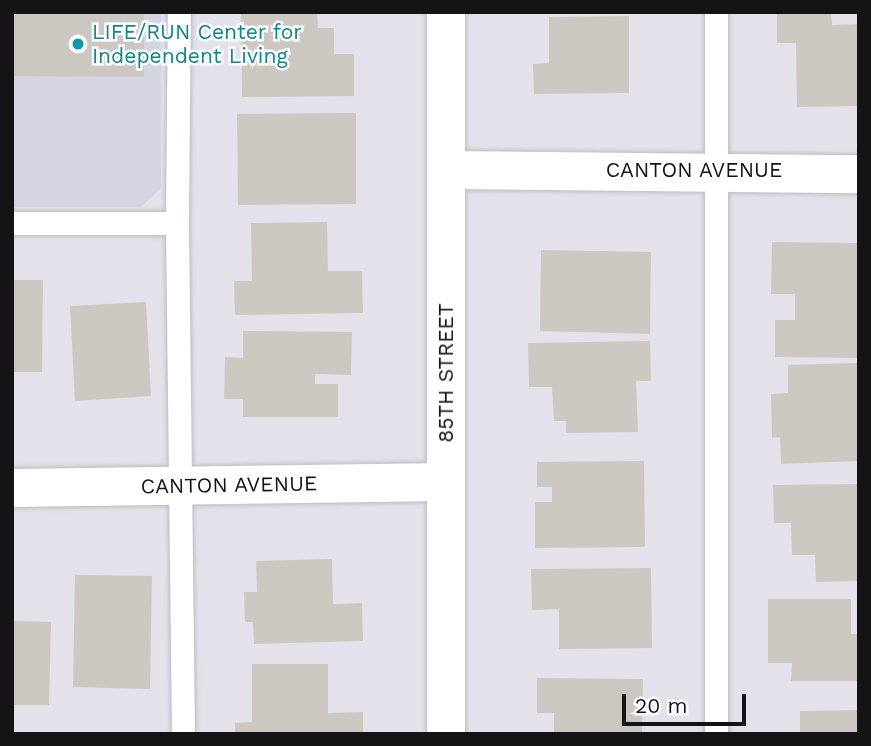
<!DOCTYPE html>
<html>
<head>
<meta charset="utf-8">
<style>
  body { margin:0 }
  #map { position:relative; width:871px; height:746px; overflow:hidden; background:#e3e2ea; font-family:"Work Sans",sans-serif }
  div>[style] { position:absolute }
  .built>* { inset:0; background:#d5d4e3 }
  .building>* { inset:0; background:#ccc7c1 }
  .roads { filter:drop-shadow(0 0 2px #bbbbc2) drop-shadow(0 0 2px #bbbbc2) }
  .service>* { height:23px; margin:-11.5px; padding:0 11.5px; transform-origin:11.5px; border-radius:11.5px; background:#fff }
  .minor>* { height:38px; margin:-19px; padding:0 19px; transform-origin:19px; border-radius:19px; background:#fff }
  .dots>* { width:19px; height:19px; translate:-50% -50%; box-sizing:border-box; border:4px solid #fff; border-radius:50% }
  span { translate:-50% -50%; white-space:nowrap; text-align:center; line-height:1.15; -webkit-text-stroke:5px #fff; paint-order:stroke }
  .culture-label { font-size:21px; color:#0d838f }
  .left { translate:0 -50%; text-align:left }
  .street-label { font-size:21px; color:#141416 }
  .frame { position:absolute; inset:0; border:14px solid #141416; pointer-events:none }
  .scale { position:absolute; left:622px; top:694px; width:124px; height:32px; box-sizing:border-box; border:4px solid #141416; border-top:0; padding-left:9px; font-size:21px; line-height:24px; white-space:nowrap; color:#141416; -webkit-text-stroke:5px #fff; paint-order:stroke }
</style>
</head>
<body>
<div id="map">
  <div class="built">
    <i style="clip-path:polygon(12px 12px,161px 12px,161px 188px,141px 207px,12px 207px)"></i>
  </div>
  <div class="building">
    <i style="clip-path:polygon(12px 12px,144px 12px,144px 77px,12px 76px)"></i>
    <i style="clip-path:polygon(241px 12px,317px 12px,318px 28px,334px 28px,334px 54px,354px 54px,354px 96px,242px 97px)"></i>
    <i style="clip-path:polygon(777px 12px,831px 12px,832px 25px,859px 24px,859px 106px,797px 107px,796px 43px,777px 43px)"></i>
    <i style="clip-path:polygon(629px 16px,629px 93px,534px 94px,533px 64px,549px 63px,549px 17px)"></i>
    <i style="clip-path:polygon(356px 113px,356px 204px,238px 205px,237px 114px)"></i>
    <i style="clip-path:polygon(327px 222px,328px 271px,362px 271px,363px 313px,235px 315px,234px 281px,252px 281px,251px 223px)"></i>
    <i style="clip-path:polygon(772px 242px,859px 243px,859px 358px,775px 357px,775px 320px,795px 320px,795px 294px,771px 294px)"></i>
    <i style="clip-path:polygon(541px 250px,651px 252px,650px 334px,540px 331px)"></i>
    <i style="clip-path:polygon(12px 280px,43px 280px,42px 372px,12px 372px)"></i>
    <i style="clip-path:polygon(146px 302px,151px 396px,75px 401px,70px 306px)"></i>
    <i style="clip-path:polygon(243px 331px,352px 332px,351px 375px,315px 374px,315px 384px,338px 384px,338px 417px,243px 417px,243px 399px,224px 399px,225px 357px,243px 358px)"></i>
    <i style="clip-path:polygon(650px 341px,651px 381px,636px 381px,638px 432px,566px 433px,566px 421px,554px 421px,552px 387px,529px 387px,528px 343px)"></i>
    <i style="clip-path:polygon(859px 363px,859px 461px,781px 464px,780px 437px,772px 438px,771px 394px,788px 393px,788px 365px)"></i>
    <i style="clip-path:polygon(644px 461px,645px 547px,535px 548px,535px 502px,552px 502px,552px 487px,537px 487px,537px 462px)"></i>
    <i style="clip-path:polygon(859px 484px,859px 581px,816px 582px,815px 555px,792px 555px,791px 523px,774px 523px,773px 485px)"></i>
    <i style="clip-path:polygon(332px 559px,333px 604px,362px 603px,363px 641px,254px 644px,253px 622px,245px 622px,244px 592px,257px 592px,256px 561px)"></i>
    <i style="clip-path:polygon(651px 568px,652px 648px,559px 649px,559px 609px,532px 610px,531px 569px)"></i>
    <i style="clip-path:polygon(75px 575px,152px 576px,150px 689px,73px 687px)"></i>
    <i style="clip-path:polygon(768px 599px,851px 599px,851px 634px,859px 634px,859px 681px,791px 681px,792px 663px,768px 663px)"></i>
    <i style="clip-path:polygon(12px 621px,51px 622px,49px 705px,12px 705px)"></i>
    <i style="clip-path:polygon(252px 664px,328px 664px,328px 713px,363px 712px,363px 734px,235px 734px,235px 723px,252px 722px)"></i>
    <i style="clip-path:polygon(537px 678px,643px 679px,642px 734px,554px 734px,554px 713px,537px 713px)"></i>
    <i style="clip-path:polygon(859px 710px,859px 734px,800px 734px,800px 711px)"></i>
  </div>
  <div class="roads">
    <div class="service">
      <i style="left:12px;top:223px;width:165px"></i>
      <i style="left:177px;top:223px;width:211px;rotate:-89.5deg"></i>
      <i style="left:177px;top:223px;width:511px;rotate:89.33deg"></i>
      <i style="left:716px;top:734px;width:722px;rotate:-90deg"></i>
    </div>
    <div class="minor">
      <i style="left:446px;top:12px;width:722px;rotate:90deg"></i>
      <i style="left:446px;top:170px;width:413px;rotate:0.6deg"></i>
      <i style="left:12px;top:488px;width:434px;rotate:-0.8deg"></i>
    </div>
  </div>
  <div class="dots">
    <i style="left:78px;top:44px;background:#0f9aa8"></i>
  </div>
  <div class="culture-label">
    <span class="left" style="left:92px;top:44px">LIFE/RUN Center for<br>Independent Living</span>
  </div>
  <div class="street-label">
    <span style="left:694px;top:170px">CANTON AVENUE</span>
    <span style="left:446px;top:373px;rotate:-90deg">85TH STREET</span>
    <span style="left:229px;top:485px;rotate:-1deg">CANTON AVENUE</span>
  </div>
  <div class="frame"></div>
  <div class="scale">20 m</div>
</div>
</body>
</html>
